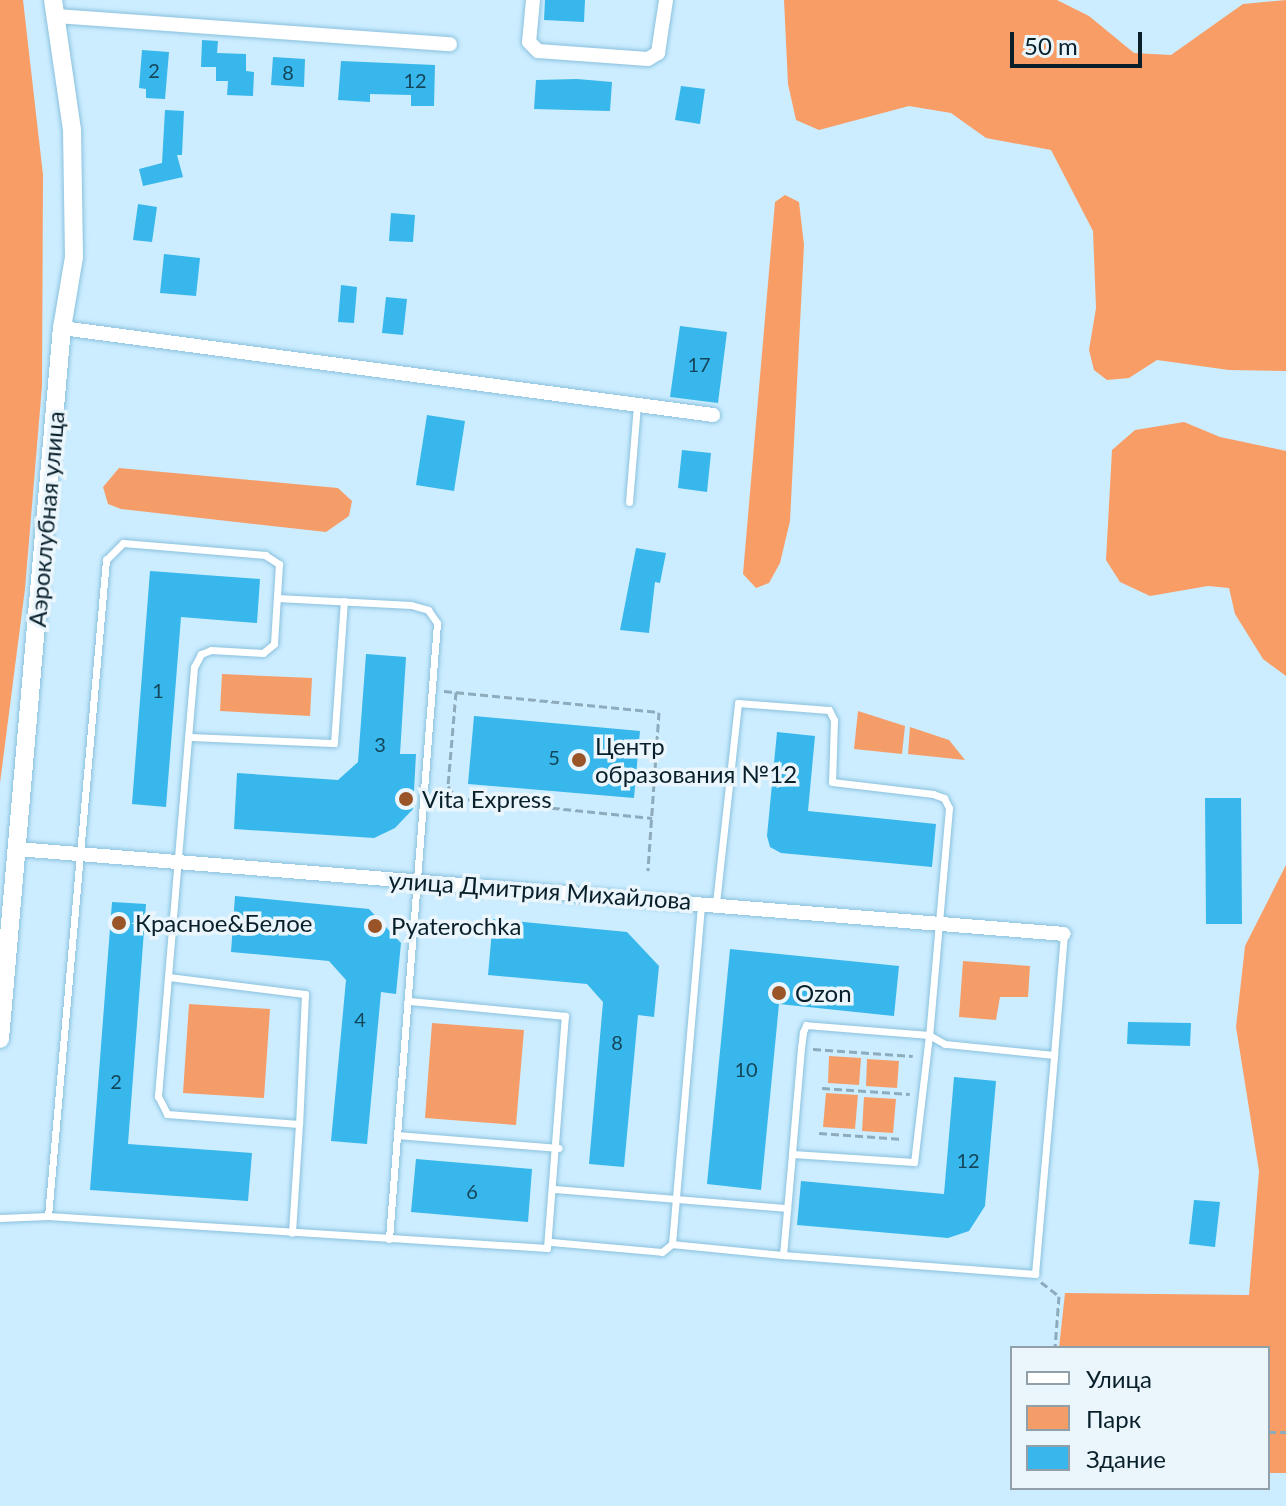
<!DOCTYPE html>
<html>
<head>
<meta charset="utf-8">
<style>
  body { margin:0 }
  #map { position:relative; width:1286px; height:1506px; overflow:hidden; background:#ccedff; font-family:Lato,sans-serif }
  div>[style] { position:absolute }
  .green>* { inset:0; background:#f59d69 }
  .forest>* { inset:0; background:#f99d66 }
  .building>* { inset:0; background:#37b7eb }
  .path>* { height:3px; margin-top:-1.5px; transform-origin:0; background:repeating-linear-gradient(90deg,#8dabba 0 8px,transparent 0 12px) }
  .roads { filter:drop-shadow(0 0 2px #8ac1de) drop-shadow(0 0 2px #8ac1de) }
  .service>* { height:7px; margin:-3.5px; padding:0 3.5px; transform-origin:3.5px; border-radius:3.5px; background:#fff }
  .minor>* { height:14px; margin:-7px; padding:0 7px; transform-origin:7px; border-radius:7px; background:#fff }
  .tertiary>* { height:18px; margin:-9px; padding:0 9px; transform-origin:9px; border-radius:9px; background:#fff }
  .dots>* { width:22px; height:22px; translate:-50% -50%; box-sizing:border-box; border:4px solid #ebf6fc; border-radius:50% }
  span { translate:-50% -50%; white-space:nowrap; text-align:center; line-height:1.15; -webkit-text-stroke:7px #ebf6fc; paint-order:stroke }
  .number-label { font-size:20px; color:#14465b }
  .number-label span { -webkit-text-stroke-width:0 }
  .street-label { font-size:24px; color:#09202b }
  .poi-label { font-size:24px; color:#09202b }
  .left { translate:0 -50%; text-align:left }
  .legend { position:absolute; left:1010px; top:1346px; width:260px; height:144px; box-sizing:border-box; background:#ebf6fc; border:2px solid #91a0a8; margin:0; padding:10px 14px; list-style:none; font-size:24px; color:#09202b }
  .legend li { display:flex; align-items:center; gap:16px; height:40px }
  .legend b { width:40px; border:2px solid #91a0a8 }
  .scale { position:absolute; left:1010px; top:32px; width:132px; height:36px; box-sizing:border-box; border:4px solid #09202b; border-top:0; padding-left:10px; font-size:24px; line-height:28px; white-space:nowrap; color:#09202b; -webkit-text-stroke:6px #ebf6fc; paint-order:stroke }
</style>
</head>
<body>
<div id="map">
  <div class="green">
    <i style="clip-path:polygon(119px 468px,338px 488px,352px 501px,349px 516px,326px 532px,121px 509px,108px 504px,103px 487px)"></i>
    <i style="clip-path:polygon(222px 674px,312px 678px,310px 716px,220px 711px)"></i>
    <i style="clip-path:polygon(858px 711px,905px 726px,902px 754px,854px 749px)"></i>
    <i style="clip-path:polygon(910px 727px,949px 740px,965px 760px,908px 754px)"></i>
    <i style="clip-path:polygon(963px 961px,1030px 966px,1028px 997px,1000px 997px,996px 1020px,959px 1017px)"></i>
    <i style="clip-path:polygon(189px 1004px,270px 1009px,264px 1098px,183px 1093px)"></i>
    <i style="clip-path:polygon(432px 1023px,524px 1030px,516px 1125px,425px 1118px)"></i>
    <i style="clip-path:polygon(829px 1056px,861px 1058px,859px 1085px,828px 1083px)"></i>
    <i style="clip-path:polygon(867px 1059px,899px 1061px,897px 1088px,866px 1086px)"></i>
    <i style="clip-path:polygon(826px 1093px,858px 1095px,855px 1129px,823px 1127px)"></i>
    <i style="clip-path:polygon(864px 1097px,896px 1099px,893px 1133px,862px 1131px)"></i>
  </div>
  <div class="forest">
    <i style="clip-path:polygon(0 0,23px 0,43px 175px,42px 386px,25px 589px,0 783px)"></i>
    <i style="clip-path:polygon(784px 0,1057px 0,1089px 16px,1134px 53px,1171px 55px,1243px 4px,1286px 0,1286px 371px,1229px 370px,1157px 360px,1129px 378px,1107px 380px,1094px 370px,1089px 350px,1096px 308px,1093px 231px,1051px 150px,986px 138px,951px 113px,909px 106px,819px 130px,796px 120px,788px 84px)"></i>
    <i style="clip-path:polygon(785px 195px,799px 202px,804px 245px,790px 521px,780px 563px,769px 583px,756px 588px,743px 574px,775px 202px)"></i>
    <i style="clip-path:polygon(1184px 422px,1220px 437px,1286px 451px,1286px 676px,1263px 659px,1235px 614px,1229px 588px,1208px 586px,1150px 596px,1120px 582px,1106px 560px,1112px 450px,1135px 430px)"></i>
    <i style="clip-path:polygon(1286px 865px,1286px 1473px,1268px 1473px,1268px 1348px,1059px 1348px,1065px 1293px,1249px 1295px,1259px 1171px,1236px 1027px,1245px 946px)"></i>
  </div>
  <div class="building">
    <i style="clip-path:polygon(545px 0,585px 0,584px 22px,544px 20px)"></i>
    <i style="clip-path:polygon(202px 40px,218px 41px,217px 53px,246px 54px,246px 71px,254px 72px,253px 96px,227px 95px,228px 81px,216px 81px,216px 67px,201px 67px)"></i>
    <i style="clip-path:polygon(142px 50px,169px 52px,165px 99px,146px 98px,146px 89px,139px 88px)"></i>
    <i style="clip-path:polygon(273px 57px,305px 59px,304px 87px,271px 85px)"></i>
    <i style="clip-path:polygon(341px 61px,435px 65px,434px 106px,411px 106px,411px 95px,370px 94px,370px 102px,338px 100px)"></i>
    <i style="clip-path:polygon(577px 79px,612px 82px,610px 111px,534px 109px,536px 80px)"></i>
    <i style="clip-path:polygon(681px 86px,705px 89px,700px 124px,675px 120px)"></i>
    <i style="clip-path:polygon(165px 110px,184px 111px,182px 155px,177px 155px,183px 177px,143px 186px,139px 169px,162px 163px)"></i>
    <i style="clip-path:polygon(138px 204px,157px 207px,152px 242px,133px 240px)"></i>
    <i style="clip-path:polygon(391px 213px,415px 215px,413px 242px,389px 241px)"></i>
    <i style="clip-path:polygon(164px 254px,200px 258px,196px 296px,160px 293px)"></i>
    <i style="clip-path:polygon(341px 285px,357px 287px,354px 323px,338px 322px)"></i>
    <i style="clip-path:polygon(386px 297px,407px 299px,403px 335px,382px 333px)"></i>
    <i style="clip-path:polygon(680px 326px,727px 332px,718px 403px,670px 397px)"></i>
    <i style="clip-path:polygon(427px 415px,465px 421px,454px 491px,416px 485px)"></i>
    <i style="clip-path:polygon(682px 450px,711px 453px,707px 492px,678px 488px)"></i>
    <i style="clip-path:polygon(636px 548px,666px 553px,660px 583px,655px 582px,649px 633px,620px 630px)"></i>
    <i style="clip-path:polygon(150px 571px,260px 579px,257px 623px,181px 617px,166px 807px,132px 804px)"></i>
    <i style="clip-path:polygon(366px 654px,406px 657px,400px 754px,416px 754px,413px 809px,395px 828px,374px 838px,234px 829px,237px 773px,338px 780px,358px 762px)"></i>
    <i style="clip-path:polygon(474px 716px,640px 731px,634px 798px,468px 784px)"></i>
    <i style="clip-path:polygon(777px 732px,815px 736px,808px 811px,936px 824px,932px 867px,781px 853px,770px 847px,767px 836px)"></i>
    <i style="clip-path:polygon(1205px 798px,1241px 798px,1242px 924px,1206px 924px)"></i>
    <i style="clip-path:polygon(235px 896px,369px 909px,401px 943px,396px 994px,381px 992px,367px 1144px,331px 1141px,346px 980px,329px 961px,231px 952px)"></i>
    <i style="clip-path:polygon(112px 902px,146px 904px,128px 1144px,252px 1153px,248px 1201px,90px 1190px)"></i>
    <i style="clip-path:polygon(493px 919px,627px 932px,659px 966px,654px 1017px,638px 1015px,624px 1167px,589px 1164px,603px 1002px,587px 984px,488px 975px)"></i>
    <i style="clip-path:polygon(730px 949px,899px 966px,894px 1016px,779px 1004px,761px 1190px,707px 1184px)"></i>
    <i style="clip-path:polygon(1128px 1022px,1191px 1023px,1190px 1046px,1127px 1044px)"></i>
    <i style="clip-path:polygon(954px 1077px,996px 1081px,985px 1206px,969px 1231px,948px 1238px,797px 1225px,801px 1181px,944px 1194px)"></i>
    <i style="clip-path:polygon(416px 1159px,532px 1169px,528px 1222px,411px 1212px)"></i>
    <i style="clip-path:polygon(1194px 1200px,1220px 1202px,1215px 1247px,1189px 1244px)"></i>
  </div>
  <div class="path">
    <i style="left:444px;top:691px;width:216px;rotate:5.6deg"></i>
    <i style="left:659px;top:712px;width:159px;rotate:94deg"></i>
    <i style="left:456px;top:692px;width:94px;rotate:94.9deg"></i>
    <i style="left:448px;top:786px;width:14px;rotate:56deg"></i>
    <i style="left:456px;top:798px;width:197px;rotate:5.8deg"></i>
    <i style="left:813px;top:1049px;width:100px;rotate:4deg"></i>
    <i style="left:822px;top:1088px;width:88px;rotate:3.9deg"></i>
    <i style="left:819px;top:1133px;width:84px;rotate:4.1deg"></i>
    <i style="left:1041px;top:1282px;width:23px;rotate:38deg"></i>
    <i style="left:1059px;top:1296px;width:52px;rotate:94.4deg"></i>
    <i style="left:1268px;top:1432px;width:18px"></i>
  </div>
  <div class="roads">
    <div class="service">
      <i style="left:629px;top:502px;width:97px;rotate:-85.3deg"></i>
      <i style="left:277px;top:598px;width:134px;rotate:3deg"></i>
      <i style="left:411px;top:605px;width:18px;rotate:16deg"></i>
      <i style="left:428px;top:610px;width:16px;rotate:55deg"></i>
      <i style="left:437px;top:623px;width:618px;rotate:94.46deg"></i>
      <i style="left:188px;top:737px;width:146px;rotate:2.4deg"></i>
      <i style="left:334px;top:743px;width:142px;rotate:-86deg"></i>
      <i style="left:716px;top:903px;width:201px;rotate:-83.7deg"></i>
      <i style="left:738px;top:703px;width:91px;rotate:4.4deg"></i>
      <i style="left:829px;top:710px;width:11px;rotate:63deg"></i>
      <i style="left:834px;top:720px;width:62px;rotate:91.8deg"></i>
      <i style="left:832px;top:782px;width:102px;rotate:6.8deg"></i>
      <i style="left:933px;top:794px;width:12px;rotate:20deg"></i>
      <i style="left:944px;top:798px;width:11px;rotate:63deg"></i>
      <i style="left:949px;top:808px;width:228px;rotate:95deg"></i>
      <i style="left:929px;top:1035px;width:123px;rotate:-175.4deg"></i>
      <i style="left:806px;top:1025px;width:8px;rotate:113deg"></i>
      <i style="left:803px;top:1032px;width:16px;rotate:97deg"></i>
      <i style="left:801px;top:1048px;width:106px;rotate:94.9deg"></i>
      <i style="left:792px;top:1154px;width:101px;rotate:95.1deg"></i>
      <i style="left:783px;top:1255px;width:253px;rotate:4.3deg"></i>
      <i style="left:1035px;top:1274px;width:220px;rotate:-85deg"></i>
      <i style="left:1054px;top:1055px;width:110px;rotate:-174.2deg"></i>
      <i style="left:945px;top:1044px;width:18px;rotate:-151deg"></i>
      <i style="left:929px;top:1035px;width:128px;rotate:96.7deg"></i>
      <i style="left:914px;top:1162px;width:122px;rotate:-176.2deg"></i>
      <i style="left:168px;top:977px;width:138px;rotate:7.1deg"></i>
      <i style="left:305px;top:994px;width:130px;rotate:92.6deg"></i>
      <i style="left:1054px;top:1055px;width:121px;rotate:-85.3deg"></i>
      <i style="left:397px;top:1135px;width:162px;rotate:4.6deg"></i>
      <i style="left:555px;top:1189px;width:233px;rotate:4.7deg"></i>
      <i style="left:48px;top:1216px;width:659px;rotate:-84.95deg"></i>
      <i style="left:106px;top:560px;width:24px;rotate:-45deg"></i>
      <i style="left:123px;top:543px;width:143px;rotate:4.8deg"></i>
      <i style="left:265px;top:555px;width:17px;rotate:33deg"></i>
      <i style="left:279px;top:564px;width:80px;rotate:93.6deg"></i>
      <i style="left:274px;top:644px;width:14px;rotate:141deg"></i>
      <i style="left:263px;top:653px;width:52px;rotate:-176.7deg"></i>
      <i style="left:211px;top:650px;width:11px;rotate:158deg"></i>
      <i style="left:201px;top:654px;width:15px;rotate:118deg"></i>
      <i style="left:194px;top:667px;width:431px;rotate:94.8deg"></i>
      <i style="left:158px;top:1096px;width:20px;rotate:63deg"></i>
      <i style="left:167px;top:1114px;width:132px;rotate:4.3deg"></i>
      <i style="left:299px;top:1124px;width:109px;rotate:93.7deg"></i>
      <i style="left:0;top:1218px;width:48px;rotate:-2.4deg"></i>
      <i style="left:48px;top:1216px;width:500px;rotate:3.67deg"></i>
      <i style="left:547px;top:1248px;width:233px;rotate:-85.6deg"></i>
      <i style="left:565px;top:1016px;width:158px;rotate:-174.5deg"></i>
      <i style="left:551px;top:1242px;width:111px;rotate:5.1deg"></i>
      <i style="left:662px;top:1252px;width:13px;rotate:-39deg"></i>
      <i style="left:672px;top:1244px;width:341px;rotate:-85.1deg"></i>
      <i style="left:672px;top:1244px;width:112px;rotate:5.7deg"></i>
    </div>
    <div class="minor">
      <i style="left:533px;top:0;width:42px;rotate:95.4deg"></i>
      <i style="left:529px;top:42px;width:13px;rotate:45deg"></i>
      <i style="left:538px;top:51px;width:110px;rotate:4.2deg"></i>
      <i style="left:648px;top:59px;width:12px;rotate:-31deg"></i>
      <i style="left:658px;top:53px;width:54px;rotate:-81.4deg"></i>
      <i style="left:56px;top:16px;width:395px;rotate:4.1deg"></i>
      <i style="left:62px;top:328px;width:657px;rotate:7.61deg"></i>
      <i style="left:17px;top:849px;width:1050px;rotate:4.64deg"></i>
    </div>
    <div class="tertiary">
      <i style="left:0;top:1039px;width:714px;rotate:-85.02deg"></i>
      <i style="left:62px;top:328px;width:72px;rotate:-80.4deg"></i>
      <i style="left:74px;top:257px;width:127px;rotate:-90.9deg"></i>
      <i style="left:72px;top:130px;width:131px;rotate:-98.3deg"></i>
    </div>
  </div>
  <div class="dots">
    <i style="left:579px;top:760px;background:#995428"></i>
    <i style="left:406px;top:799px;background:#995428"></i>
    <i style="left:119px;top:923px;background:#995428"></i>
    <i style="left:375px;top:926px;background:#995428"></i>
    <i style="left:779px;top:993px;background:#995428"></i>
  </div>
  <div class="number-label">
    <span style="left:154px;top:70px">2</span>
    <span style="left:288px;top:72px">8</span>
    <span style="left:415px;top:80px">12</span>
    <span style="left:699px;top:364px">17</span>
    <span style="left:158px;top:690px">1</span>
    <span style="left:380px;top:744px">3</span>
    <span style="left:554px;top:757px">5</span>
    <span style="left:360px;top:1019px">4</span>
    <span style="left:617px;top:1042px">8</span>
    <span style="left:746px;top:1069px">10</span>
    <span style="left:116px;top:1081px">2</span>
    <span style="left:968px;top:1160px">12</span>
    <span style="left:472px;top:1191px">6</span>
  </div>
  <div class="street-label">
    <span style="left:46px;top:519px;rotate:-85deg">Аэроклубная улица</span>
    <span style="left:540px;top:890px;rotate:4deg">улица Дмитрия Михайлова</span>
  </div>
  <div class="poi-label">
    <span class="left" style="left:595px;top:760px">Центр<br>образования №12</span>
    <span class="left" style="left:422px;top:799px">Vita Express</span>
    <span class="left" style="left:135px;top:923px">Красное&amp;Белое</span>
    <span class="left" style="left:391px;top:926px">Pyaterochka</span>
    <span class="left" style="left:795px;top:993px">Ozon</span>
  </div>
  <ul class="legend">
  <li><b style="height:10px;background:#fff"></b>Улица</li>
  <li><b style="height:22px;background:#f59d69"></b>Парк</li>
  <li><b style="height:22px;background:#37b7eb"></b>Здание</li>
  </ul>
  <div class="scale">50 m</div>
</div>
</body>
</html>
